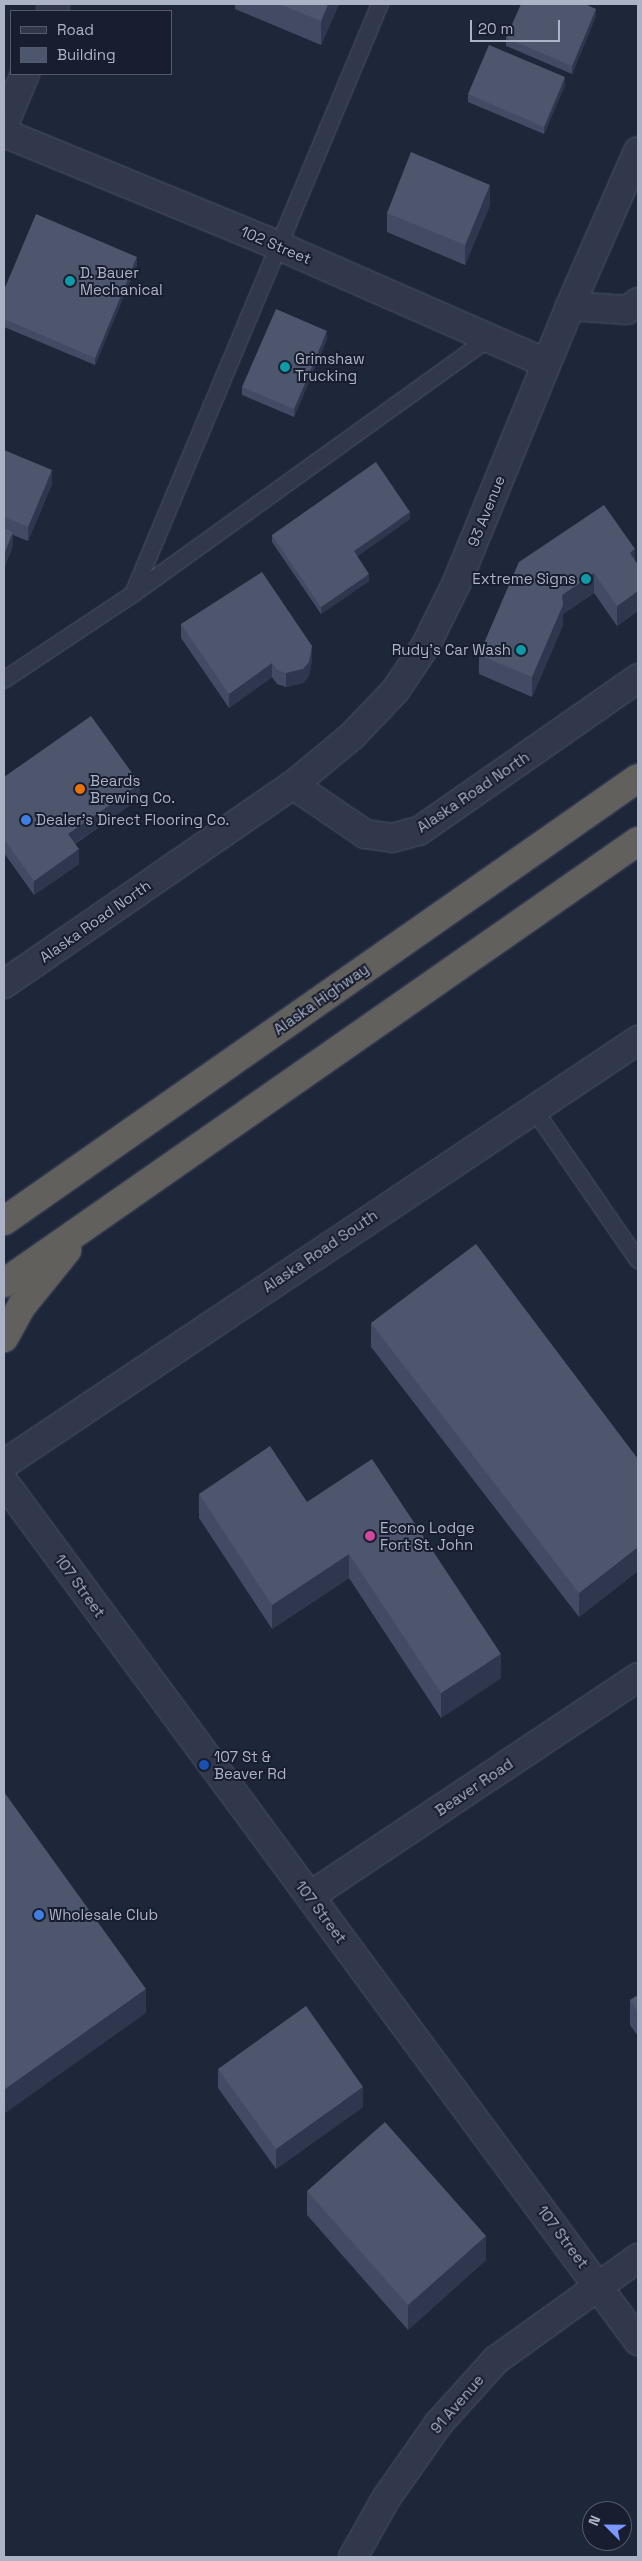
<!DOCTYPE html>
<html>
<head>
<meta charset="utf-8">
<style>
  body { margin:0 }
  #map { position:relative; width:642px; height:2561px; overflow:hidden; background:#1e263a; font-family:"Space Grotesk",sans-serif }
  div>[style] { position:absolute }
  .roads { filter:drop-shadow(0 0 1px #4d5365) drop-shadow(0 0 1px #4d5365) }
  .service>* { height:16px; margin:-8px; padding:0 8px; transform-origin:8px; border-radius:8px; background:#32384b }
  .minor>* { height:28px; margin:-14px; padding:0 14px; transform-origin:14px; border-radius:14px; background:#32384b }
  .tertiary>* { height:28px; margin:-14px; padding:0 14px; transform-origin:14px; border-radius:14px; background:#32384b }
  .trunk>* { height:28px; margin:-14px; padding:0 14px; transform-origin:14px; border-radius:14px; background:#61605c }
  .wall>* { inset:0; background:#424b63 }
  .shaded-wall>* { inset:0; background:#2f374e }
  .building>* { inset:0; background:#4d566d }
  .dots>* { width:14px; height:14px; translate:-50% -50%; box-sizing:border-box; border:2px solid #181e2f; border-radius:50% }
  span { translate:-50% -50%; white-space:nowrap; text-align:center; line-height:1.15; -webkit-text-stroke:4px #181e2f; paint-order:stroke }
  .street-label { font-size:15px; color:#acb3c7 }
  .poi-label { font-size:15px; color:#acb3c7 }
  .left { translate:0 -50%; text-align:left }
  .right { translate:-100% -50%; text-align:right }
  .frame { position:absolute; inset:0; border:5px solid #acb3c7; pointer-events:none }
  .legend { position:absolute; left:10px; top:10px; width:162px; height:65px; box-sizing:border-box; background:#181e2f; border:1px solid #535a6c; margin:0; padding:6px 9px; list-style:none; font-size:15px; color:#acb3c7 }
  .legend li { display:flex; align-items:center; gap:10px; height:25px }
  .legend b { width:25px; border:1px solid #535a6c }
  .north { position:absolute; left:582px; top:2501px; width:50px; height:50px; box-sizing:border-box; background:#181e2f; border:1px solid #535a6c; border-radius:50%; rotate:293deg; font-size:14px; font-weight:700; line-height:20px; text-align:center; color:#acb3c7 }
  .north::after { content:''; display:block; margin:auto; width:18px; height:22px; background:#7a98ff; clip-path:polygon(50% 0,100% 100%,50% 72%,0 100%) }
  .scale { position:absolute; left:470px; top:20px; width:90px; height:22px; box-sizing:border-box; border:2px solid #acb3c7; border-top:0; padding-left:6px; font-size:15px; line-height:18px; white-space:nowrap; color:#acb3c7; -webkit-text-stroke:4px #181e2f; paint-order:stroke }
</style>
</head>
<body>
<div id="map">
  <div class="roads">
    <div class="service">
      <i style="left:133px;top:594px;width:640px;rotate:-67.28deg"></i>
      <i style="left:4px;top:680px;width:155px;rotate:-33.7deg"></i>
      <i style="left:133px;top:594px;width:438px;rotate:-35.7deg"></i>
      <i style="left:533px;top:1108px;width:185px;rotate:55.4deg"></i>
    </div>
    <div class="minor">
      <i style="left:51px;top:11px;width:8px;rotate:-60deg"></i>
      <i style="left:4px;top:124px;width:54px;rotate:-67.2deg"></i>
      <i style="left:4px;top:133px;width:295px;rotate:22.3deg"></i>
      <i style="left:277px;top:245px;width:294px;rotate:23.7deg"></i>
      <i style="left:570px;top:306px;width:57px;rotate:4deg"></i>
      <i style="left:627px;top:310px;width:14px;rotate:-36deg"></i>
      <i style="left:293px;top:785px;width:87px;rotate:34.2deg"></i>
      <i style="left:365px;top:834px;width:27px;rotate:8deg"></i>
      <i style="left:392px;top:838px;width:28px;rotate:-15deg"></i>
      <i style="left:419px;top:831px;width:267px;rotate:-34.9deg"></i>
      <i style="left:4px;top:1464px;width:763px;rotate:-33.77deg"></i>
      <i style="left:4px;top:1482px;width:1068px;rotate:53.57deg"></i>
      <i style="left:310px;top:1896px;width:394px;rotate:-33.7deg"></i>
      <i style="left:353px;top:2557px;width:69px;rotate:-60.5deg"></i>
      <i style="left:387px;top:2497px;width:90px;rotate:-54.9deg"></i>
      <i style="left:439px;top:2423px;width:85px;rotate:-47.9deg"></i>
      <i style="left:496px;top:2360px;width:175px;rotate:-35.7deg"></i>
    </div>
    <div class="tertiary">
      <i style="left:4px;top:984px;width:351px;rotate:-34.6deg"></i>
      <i style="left:293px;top:785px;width:77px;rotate:-39.7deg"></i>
      <i style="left:352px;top:736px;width:62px;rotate:-46.3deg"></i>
      <i style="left:395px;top:691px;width:55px;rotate:-56deg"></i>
      <i style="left:426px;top:645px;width:70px;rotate:-63.8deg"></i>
      <i style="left:457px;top:582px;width:298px;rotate:-67.7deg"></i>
      <i style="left:570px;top:306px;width:169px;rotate:-66.3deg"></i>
    </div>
    <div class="trunk">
      <i style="left:4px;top:1221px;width:773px;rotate:-34.94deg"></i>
      <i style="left:4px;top:1283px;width:773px;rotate:-34.88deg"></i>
      <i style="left:4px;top:1338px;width:37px;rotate:-61deg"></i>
      <i style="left:22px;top:1306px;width:72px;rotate:-51.2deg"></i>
    </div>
  </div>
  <div class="wall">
    <i style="clip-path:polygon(235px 4px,339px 4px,321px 45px,235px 9px)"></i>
    <i style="clip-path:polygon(596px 16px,572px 74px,506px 46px,506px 38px)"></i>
    <i style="clip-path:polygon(565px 85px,544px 134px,468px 102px,468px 94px)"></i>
    <i style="clip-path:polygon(490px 205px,465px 265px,387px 232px,387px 213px)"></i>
    <i style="clip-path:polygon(137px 265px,95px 365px,4px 327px,4px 290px)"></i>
    <i style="clip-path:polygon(327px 339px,294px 417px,242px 395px,242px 387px)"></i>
    <i style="clip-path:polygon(4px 450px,52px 484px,28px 541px,13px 535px,13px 546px,4px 568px)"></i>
    <i style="clip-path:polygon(410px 519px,357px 556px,369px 581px,321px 614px,272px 542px,272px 535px)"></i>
    <i style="clip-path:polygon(635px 560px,638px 565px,638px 611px,617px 626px,594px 593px,563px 614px,563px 625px,532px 697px,479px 674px,479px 655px,519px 562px)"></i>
    <i style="clip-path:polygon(181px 624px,312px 660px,309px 676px,303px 683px,286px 687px,277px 684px,272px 677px,229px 708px,181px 638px)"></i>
    <i style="clip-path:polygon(4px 777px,140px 798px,75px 844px,79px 864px,34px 895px,4px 853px)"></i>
    <i style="clip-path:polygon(371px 1323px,638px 1459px,638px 1571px,579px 1617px,371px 1347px)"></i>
    <i style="clip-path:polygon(199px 1494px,307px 1502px,501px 1678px,441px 1718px,349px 1578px,272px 1629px,199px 1518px)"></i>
    <i style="clip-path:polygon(638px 1995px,638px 2036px,630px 2025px,630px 2000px)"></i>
    <i style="clip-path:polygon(218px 2069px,363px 2107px,276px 2169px,218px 2088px)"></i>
    <i style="clip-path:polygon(307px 2191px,486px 2260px,408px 2330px,307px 2215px)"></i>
  </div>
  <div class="shaded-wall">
    <i style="clip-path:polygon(328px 4px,339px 4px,321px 45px,321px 21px)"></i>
    <i style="clip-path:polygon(596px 9px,596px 16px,572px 74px,572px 66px)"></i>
    <i style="clip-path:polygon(565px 77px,565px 85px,544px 134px,544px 127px)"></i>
    <i style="clip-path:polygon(490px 185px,490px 205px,465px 265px,465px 245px)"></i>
    <i style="clip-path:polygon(137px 257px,137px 265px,95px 365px,95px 358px)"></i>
    <i style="clip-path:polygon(327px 331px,327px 339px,294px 417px,294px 409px)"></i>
    <i style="clip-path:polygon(52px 470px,52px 484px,28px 541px,28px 527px)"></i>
    <i style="clip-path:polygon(410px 512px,410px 519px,354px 559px,354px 551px)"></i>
    <i style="clip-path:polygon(13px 532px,13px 546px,4px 568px,4px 554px)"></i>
    <i style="clip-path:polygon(635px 549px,635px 569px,630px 553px)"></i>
    <i style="clip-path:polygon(594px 573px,594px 593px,563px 614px,563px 625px,532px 697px,532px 677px,562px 595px)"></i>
    <i style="clip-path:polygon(369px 574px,369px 581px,321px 614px,321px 607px)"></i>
    <i style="clip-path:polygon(638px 591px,638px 611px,617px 626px,617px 606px)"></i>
    <i style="clip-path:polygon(312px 646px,312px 660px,309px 676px,303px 683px,286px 687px,286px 673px)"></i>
    <i style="clip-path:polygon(272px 663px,272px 677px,229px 708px,229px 694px)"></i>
    <i style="clip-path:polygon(140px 784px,140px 798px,68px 848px,68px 834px)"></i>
    <i style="clip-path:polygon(79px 849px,79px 864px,34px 895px,34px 881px)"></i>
    <i style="clip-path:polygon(638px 1547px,638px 1571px,579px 1617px,579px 1593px)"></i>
    <i style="clip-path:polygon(349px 1554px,349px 1578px,272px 1629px,272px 1605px)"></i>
    <i style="clip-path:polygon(501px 1654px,501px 1678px,441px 1718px,441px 1693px)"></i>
    <i style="clip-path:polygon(146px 1989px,146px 2013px,4px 2114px,4px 2090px)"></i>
    <i style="clip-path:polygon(363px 2087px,363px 2107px,276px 2169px,276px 2149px)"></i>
    <i style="clip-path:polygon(486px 2236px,486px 2260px,408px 2330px,408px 2305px)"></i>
  </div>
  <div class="building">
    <i style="clip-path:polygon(279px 4px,328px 4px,321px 21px)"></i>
    <i style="clip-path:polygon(521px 4px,585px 4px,596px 9px,572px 66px,506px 38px)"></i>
    <i style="clip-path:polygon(489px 45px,565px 77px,544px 127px,468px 94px)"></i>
    <i style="clip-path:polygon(411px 152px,490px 185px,465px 245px,387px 213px)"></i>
    <i style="clip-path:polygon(36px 214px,137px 257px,95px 358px,4px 319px,4px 290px)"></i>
    <i style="clip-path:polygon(276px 309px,327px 331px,294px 409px,242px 387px)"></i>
    <i style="clip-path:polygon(4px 450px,52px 470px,28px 527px,4px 517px)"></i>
    <i style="clip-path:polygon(376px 462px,410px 512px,354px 551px,369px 574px,321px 607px,272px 535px)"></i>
    <i style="clip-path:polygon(604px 505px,635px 549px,630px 553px,638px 565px,638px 591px,617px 606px,594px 573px,562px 595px,563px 605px,532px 677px,479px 655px,519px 562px)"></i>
    <i style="clip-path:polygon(4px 528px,13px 532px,4px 554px)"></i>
    <i style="clip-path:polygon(262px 572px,312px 646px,309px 662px,303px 669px,286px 673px,277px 670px,272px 663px,229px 694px,181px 624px)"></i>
    <i style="clip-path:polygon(91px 716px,140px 784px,68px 834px,79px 849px,34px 881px,4px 839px,4px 777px)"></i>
    <i style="clip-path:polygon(476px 1244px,638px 1459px,638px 1547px,579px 1593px,371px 1323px)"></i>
    <i style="clip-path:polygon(270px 1446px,307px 1502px,372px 1459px,501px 1654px,441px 1693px,349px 1554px,272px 1605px,199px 1494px)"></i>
    <i style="clip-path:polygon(4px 1792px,146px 1989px,4px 2090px)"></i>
    <i style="clip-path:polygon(638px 1995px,638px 2012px,630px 2000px)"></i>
    <i style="clip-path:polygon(306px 2006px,363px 2087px,276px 2149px,218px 2069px)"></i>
    <i style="clip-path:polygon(385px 2122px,486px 2236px,408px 2305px,307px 2191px)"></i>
  </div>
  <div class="dots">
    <i style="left:70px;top:281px;background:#0f9aa8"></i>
    <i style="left:285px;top:367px;background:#0f9aa8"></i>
    <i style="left:586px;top:579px;background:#0f9aa8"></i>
    <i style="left:521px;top:650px;background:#0f9aa8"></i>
    <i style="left:80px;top:789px;background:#e8710a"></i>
    <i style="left:26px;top:820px;background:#3f7fe0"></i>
    <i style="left:370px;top:1536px;background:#d1479c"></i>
    <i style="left:204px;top:1765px;background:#1a4fb4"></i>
    <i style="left:39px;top:1915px;background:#3f7fe0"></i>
  </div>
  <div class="street-label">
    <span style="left:276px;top:245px;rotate:23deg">102 Street</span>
    <span style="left:486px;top:511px;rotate:-68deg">93 Avenue</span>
    <span style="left:473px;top:792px;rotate:-34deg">Alaska Road North</span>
    <span style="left:95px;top:921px;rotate:-35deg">Alaska Road North</span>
    <span style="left:321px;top:999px;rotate:-35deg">Alaska Highway</span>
    <span style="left:320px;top:1251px;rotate:-34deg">Alaska Road South</span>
    <span style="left:80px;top:1586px;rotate:54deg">107 Street</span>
    <span style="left:474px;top:1787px;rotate:-34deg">Beaver Road</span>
    <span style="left:321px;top:1912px;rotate:53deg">107 Street</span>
    <span style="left:563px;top:2237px;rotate:53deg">107 Street</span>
    <span style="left:457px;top:2404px;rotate:-49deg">91 Avenue</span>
  </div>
  <div class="poi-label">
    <span class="left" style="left:80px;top:281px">D. Bauer<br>Mechanical</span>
    <span class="left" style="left:295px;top:367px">Grimshaw<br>Trucking</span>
    <span class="right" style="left:576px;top:579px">Extreme Signs</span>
    <span class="right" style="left:511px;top:650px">Rudy's Car Wash</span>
    <span class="left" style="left:90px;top:789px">Beards<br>Brewing Co.</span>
    <span class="left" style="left:36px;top:820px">Dealer's Direct Flooring Co.</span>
    <span class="left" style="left:380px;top:1536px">Econo Lodge<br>Fort St. John</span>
    <span class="left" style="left:214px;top:1765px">107 St &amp;<br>Beaver Rd</span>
    <span class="left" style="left:49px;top:1915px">Wholesale Club</span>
  </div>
  <div class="frame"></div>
  <ul class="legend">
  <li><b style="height:6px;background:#32384b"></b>Road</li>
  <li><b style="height:14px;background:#4d566d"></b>Building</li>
  </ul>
  <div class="north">N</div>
  <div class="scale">20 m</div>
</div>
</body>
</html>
